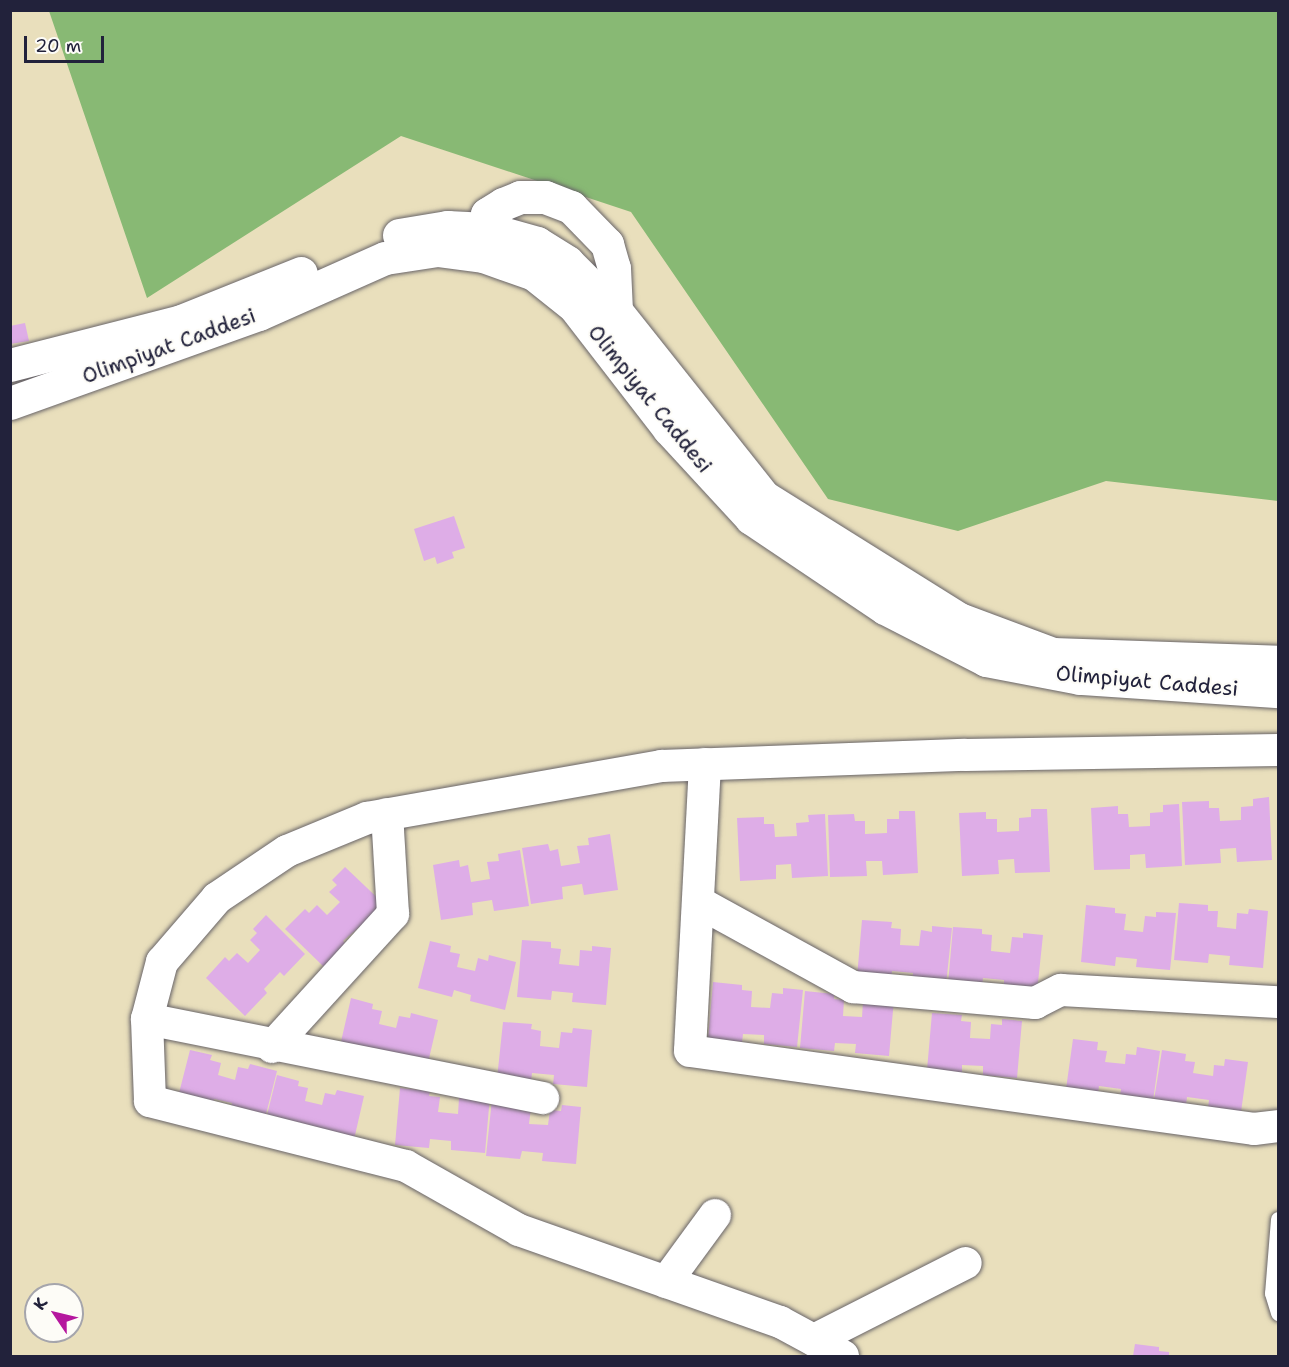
<!DOCTYPE html>
<html>
<head>
<meta charset="utf-8">
<style>
  body { margin:0 }
  #map { position:relative; width:1289px; height:1367px; overflow:hidden; background:#e9dfbc; font-family:"Shantell Sans",sans-serif }
  div>[style] { position:absolute }
  .forest>* { inset:0; background:#88b974 }
  .building>* { inset:0; background:#deade7 }
  .roads { filter:drop-shadow(0 0 2px #686468) drop-shadow(0 0 2px #686468) }
  .service>* { height:15px; margin:-7.5px; padding:0 7.5px; transform-origin:7.5px; border-radius:7.5px; background:#fff }
  .minor>* { height:32px; margin:-16px; padding:0 16px; transform-origin:16px; border-radius:16px; background:#fff }
  .tertiary>* { height:33px; margin:-16.5px; padding:0 16.5px; transform-origin:16.5px; border-radius:16.5px; background:#fff }
  span { translate:-50% -50%; white-space:nowrap; text-align:center; line-height:1.15; -webkit-text-stroke:4.5px #fdfcf7; paint-order:stroke }
  .street-label { font-size:21px; color:#22223b }
  .frame { position:absolute; inset:0; border:12px solid #22223b; pointer-events:none }
  .north { position:absolute; left:24px; top:1283px; width:60px; height:60px; box-sizing:border-box; background:#fdfcf7; border:2px solid #a5a5ac; border-radius:50%; rotate:305deg; font-size:16px; font-weight:700; line-height:24px; text-align:center; color:#22223b }
  .north::after { content:''; display:block; margin:auto; width:21px; height:27px; background:#b5179e; clip-path:polygon(50% 0,100% 100%,50% 72%,0 100%) }
  .scale { position:absolute; left:24px; top:36px; width:80px; height:27px; box-sizing:border-box; border:3px solid #22223b; border-top:0; padding-left:8px; font-size:18px; line-height:21px; white-space:nowrap; color:#22223b; -webkit-text-stroke:4px #fdfcf7; paint-order:stroke }
</style>
</head>
<body>
<div id="map">
  <div class="forest">
    <i style="clip-path:polygon(49px 11px,1278px 11px,1278px 501px,1106px 481px,958px 531px,828px 499px,631px 212px,401px 136px,147px 298px)"></i>
  </div>
  <div class="building">
    <i style="clip-path:polygon(25px 323px,29px 341px,10px 344px,10px 326px)"></i>
    <i style="clip-path:polygon(454px 516px,465px 548px,452px 552px,454px 558px,437px 564px,435px 557px,424px 561px,414px 529px)"></i>
    <i style="clip-path:polygon(1269px 797px,1272px 860px,1237px 862px,1236px 848px,1220px 849px,1221px 863px,1185px 865px,1182px 802px,1209px 801px,1209px 808px,1219px 808px,1220px 821px,1241px 820px,1241px 807px,1253px 806px,1253px 799px)"></i>
    <i style="clip-path:polygon(1179px 804px,1182px 866px,1146px 868px,1145px 854px,1130px 855px,1130px 869px,1094px 870px,1091px 808px,1118px 806px,1118px 814px,1128px 814px,1129px 827px,1150px 826px,1150px 813px,1163px 812px,1163px 805px)"></i>
    <i style="clip-path:polygon(1031px 809px,1047px 809px,1050px 872px,1015px 873px,1014px 859px,998px 860px,999px 874px,962px 876px,959px 813px,986px 812px,986px 819px,997px 819px,997px 832px,1019px 831px,1019px 818px,1031px 817px)"></i>
    <i style="clip-path:polygon(899px 811px,915px 811px,918px 873px,883px 875px,882px 861px,866px 861px,867px 876px,830px 877px,828px 815px,854px 814px,855px 821px,865px 821px,865px 834px,887px 833px,887px 819px,899px 819px)"></i>
    <i style="clip-path:polygon(825px 814px,828px 876px,792px 878px,791px 864px,776px 865px,776px 879px,740px 881px,737px 818px,764px 817px,764px 824px,774px 824px,775px 837px,797px 836px,796px 823px,809px 822px,808px 815px)"></i>
    <i style="clip-path:polygon(610px 834px,618px 890px,584px 895px,582px 884px,562px 887px,563px 899px,531px 904px,522px 848px,548px 844px,550px 851px,558px 849px,561px 866px,580px 863px,577px 846px,589px 845px,588px 838px)"></i>
    <i style="clip-path:polygon(520px 850px,529px 906px,494px 911px,492px 900px,472px 903px,473px 915px,441px 920px,433px 865px,459px 860px,460px 867px,468px 865px,471px 882px,490px 879px,487px 862px,499px 861px,498px 854px)"></i>
    <i style="clip-path:polygon(345px 867px,385px 905px,343px 941px,347px 945px,325px 968px,285px 929px,305px 909px,309px 913px,317px 905px,327px 915px,340px 902px,329px 892px,337px 885px,332px 880px)"></i>
    <i style="clip-path:polygon(1179px 903px,1208px 905px,1208px 911px,1218px 911px,1217px 927px,1236px 929px,1237px 913px,1248px 914px,1249px 909px,1268px 911px,1263px 968px,1229px 965px,1230px 956px,1209px 954px,1208px 963px,1174px 960px)"></i>
    <i style="clip-path:polygon(1086px 905px,1115px 908px,1115px 913px,1126px 914px,1124px 930px,1143px 932px,1145px 916px,1156px 917px,1156px 912px,1176px 913px,1170px 970px,1136px 967px,1137px 959px,1116px 957px,1115px 966px,1081px 962px)"></i>
    <i style="clip-path:polygon(266px 915px,305px 954px,284px 976px,280px 972px,264px 989px,267px 993px,245px 1016px,206px 978px,225px 957px,229px 961px,237px 953px,248px 963px,260px 950px,250px 940px,257px 933px,253px 929px)"></i>
    <i style="clip-path:polygon(862px 920px,892px 922px,891px 928px,901px 929px,900px 945px,919px 946px,921px 930px,932px 932px,932px 926px,952px 928px,946px 985px,912px 982px,913px 973px,892px 971px,891px 980px,857px 977px)"></i>
    <i style="clip-path:polygon(953px 927px,982px 929px,982px 934px,992px 935px,991px 951px,1010px 953px,1012px 937px,1023px 938px,1023px 933px,1043px 935px,1037px 992px,1004px 989px,1004px 980px,983px 978px,982px 987px,948px 984px)"></i>
    <i style="clip-path:polygon(522px 940px,551px 942px,551px 948px,561px 949px,559px 964px,579px 966px,580px 950px,592px 951px,592px 946px,611px 948px,606px 1005px,572px 1002px,573px 993px,552px 991px,551px 1000px,517px 997px)"></i>
    <i style="clip-path:polygon(430px 941px,451px 946px,450px 952px,460px 954px,457px 967px,475px 971px,478px 958px,488px 961px,489px 955px,516px 962px,505px 1010px,470px 1001px,471px 995px,454px 990px,452px 997px,418px 988px)"></i>
    <i style="clip-path:polygon(713px 982px,742px 985px,742px 990px,752px 991px,751px 1007px,770px 1008px,772px 993px,783px 994px,783px 988px,803px 990px,797px 1047px,764px 1044px,764px 1035px,743px 1034px,742px 1042px,708px 1039px)"></i>
    <i style="clip-path:polygon(805px 991px,834px 994px,834px 999px,844px 1000px,843px 1016px,862px 1017px,863px 1002px,894px 999px,889px 1056px,855px 1053px,856px 1044px,835px 1043px,834px 1051px,800px 1048px)"></i>
    <i style="clip-path:polygon(351px 998px,373px 1004px,372px 1009px,382px 1011px,379px 1024px,396px 1028px,399px 1016px,410px 1018px,411px 1013px,438px 1020px,427px 1067px,375px 1048px,374px 1054px,340px 1046px)"></i>
    <i style="clip-path:polygon(932px 1013px,962px 1015px,961px 1021px,971px 1022px,970px 1038px,990px 1039px,991px 1024px,1002px 1025px,1002px 1019px,1022px 1021px,1017px 1078px,983px 1075px,983px 1066px,962px 1065px,962px 1073px,927px 1070px)"></i>
    <i style="clip-path:polygon(503px 1022px,532px 1024px,531px 1029px,541px 1031px,540px 1046px,559px 1048px,561px 1032px,572px 1033px,573px 1028px,592px 1030px,587px 1087px,553px 1084px,554px 1075px,532px 1073px,531px 1082px,497px 1079px)"></i>
    <i style="clip-path:polygon(1073px 1039px,1098px 1042px,1097px 1050px,1107px 1051px,1105px 1062px,1125px 1064px,1126px 1054px,1136px 1055px,1137px 1047px,1160px 1051px,1153px 1101px,1120px 1097px,1121px 1089px,1099px 1086px,1098px 1094px,1066px 1089px)"></i>
    <i style="clip-path:polygon(190px 1050px,212px 1055px,210px 1060px,221px 1063px,218px 1075px,235px 1080px,238px 1067px,248px 1069px,250px 1064px,277px 1071px,265px 1118px,230px 1110px,232px 1103px,214px 1099px,212px 1105px,178px 1097px)"></i>
    <i style="clip-path:polygon(1162px 1050px,1186px 1054px,1185px 1061px,1195px 1062px,1193px 1073px,1213px 1076px,1214px 1065px,1224px 1066px,1225px 1059px,1248px 1062px,1241px 1112px,1208px 1108px,1209px 1100px,1187px 1097px,1186px 1105px,1154px 1100px)"></i>
    <i style="clip-path:polygon(277px 1075px,299px 1081px,298px 1086px,308px 1088px,305px 1101px,322px 1105px,325px 1093px,335px 1095px,337px 1090px,364px 1096px,353px 1144px,265px 1123px)"></i>
    <i style="clip-path:polygon(400px 1088px,430px 1091px,429px 1096px,440px 1097px,438px 1112px,458px 1114px,459px 1098px,490px 1096px,485px 1153px,451px 1150px,451px 1141px,430px 1139px,429px 1148px,395px 1145px)"></i>
    <i style="clip-path:polygon(492px 1099px,531px 1108px,529px 1124px,548px 1125px,550px 1110px,561px 1111px,562px 1105px,581px 1107px,576px 1164px,542px 1161px,543px 1153px,522px 1151px,520px 1159px,486px 1156px)"></i>
    <i style="clip-path:polygon(1135px 1344px,1159px 1347px,1159px 1351px,1169px 1352px,1169px 1356px,1133px 1356px)"></i>
  </div>
  <div class="roads">
    <div class="service">
      <i style="left:1278px;top:1219px;width:74px;rotate:94.6deg"></i>
      <i style="left:1272px;top:1293px;width:21px;rotate:73deg"></i>
    </div>
    <div class="minor">
      <i style="left:705px;top:764px;width:287px;rotate:93deg"></i>
      <i style="left:690px;top:1051px;width:569px;rotate:7.87deg"></i>
      <i style="left:1254px;top:1129px;width:24px;rotate:-7deg"></i>
      <i style="left:700px;top:903px;width:175px;rotate:28.8deg"></i>
      <i style="left:853px;top:987px;width:183px;rotate:5deg"></i>
      <i style="left:1035px;top:1003px;width:29px;rotate:-27deg"></i>
      <i style="left:1061px;top:990px;width:217px;rotate:3.2deg"></i>
      <i style="left:147px;top:1019px;width:404px;rotate:11.3deg"></i>
      <i style="left:272px;top:1047px;width:180px;rotate:-47.7deg"></i>
      <i style="left:393px;top:914px;width:100px;rotate:-93.4deg"></i>
      <i style="left:666px;top:1282px;width:83px;rotate:-53.8deg"></i>
      <i style="left:814px;top:1340px;width:170px;rotate:-26.9deg"></i>
      <i style="left:843px;top:1356px;width:72px;rotate:-151.6deg"></i>
      <i style="left:780px;top:1322px;width:277px;rotate:-160.6deg"></i>
      <i style="left:519px;top:1230px;width:130px;rotate:-150.5deg"></i>
      <i style="left:406px;top:1166px;width:264px;rotate:-165.8deg"></i>
      <i style="left:150px;top:1101px;width:82px;rotate:-92.1deg"></i>
      <i style="left:147px;top:1019px;width:59px;rotate:-75.3deg"></i>
      <i style="left:162px;top:962px;width:84px;rotate:-49.3deg"></i>
      <i style="left:217px;top:898px;width:84px;rotate:-33.9deg"></i>
      <i style="left:287px;top:851px;width:87px;rotate:-22.4deg"></i>
      <i style="left:367px;top:818px;width:299px;rotate:-10deg"></i>
      <i style="left:661px;top:766px;width:304px;rotate:-2.1deg"></i>
      <i style="left:965px;top:755px;width:313px;rotate:-0.9deg"></i>
    </div>
    <div class="tertiary">
      <i style="left:399px;top:235px;width:49px;rotate:-9.5deg"></i>
      <i style="left:447px;top:227px;width:40px;rotate:2.9deg"></i>
      <i style="left:487px;top:229px;width:52px;rotate:15.6deg"></i>
      <i style="left:537px;top:243px;width:36px;rotate:32deg"></i>
      <i style="left:567px;top:262px;width:69px;rotate:45deg"></i>
      <i style="left:616px;top:311px;width:238px;rotate:51.5deg"></i>
      <i style="left:764px;top:497px;width:230px;rotate:32deg"></i>
      <i style="left:959px;top:619px;width:100px;rotate:20.4deg"></i>
      <i style="left:1053px;top:654px;width:225px;rotate:2deg"></i>
      <i style="left:494px;top:243px;width:11px;rotate:-124deg"></i>
      <i style="left:488px;top:234px;width:20px;rotate:-93deg"></i>
      <i style="left:487px;top:214px;width:19px;rotate:-32deg"></i>
      <i style="left:503px;top:204px;width:18px;rotate:-22deg"></i>
      <i style="left:520px;top:197px;width:25px"></i>
      <i style="left:545px;top:197px;width:28px;rotate:21deg"></i>
      <i style="left:571px;top:207px;width:52px;rotate:45.8deg"></i>
      <i style="left:607px;top:244px;width:25px;rotate:74deg"></i>
      <i style="left:614px;top:268px;width:43px;rotate:87.3deg"></i>
      <i style="left:10px;top:365px;width:177px;rotate:-14.4deg"></i>
      <i style="left:181px;top:321px;width:129px;rotate:-21.8deg"></i>
      <i style="left:10px;top:403px;width:264px;rotate:-19.7deg"></i>
      <i style="left:259px;top:314px;width:138px;rotate:-24deg"></i>
      <i style="left:385px;top:258px;width:53px;rotate:-8.7deg"></i>
      <i style="left:437px;top:250px;width:46px;rotate:7.4deg"></i>
      <i style="left:483px;top:256px;width:54px;rotate:19.4deg"></i>
      <i style="left:534px;top:274px;width:51px;rotate:38.7deg"></i>
      <i style="left:574px;top:306px;width:155px;rotate:52.3deg"></i>
      <i style="left:669px;top:429px;width:121px;rotate:47.3deg"></i>
      <i style="left:751px;top:518px;width:161px;rotate:33.9deg"></i>
      <i style="left:885px;top:608px;width:114px;rotate:27.2deg"></i>
      <i style="left:986px;top:660px;width:96px;rotate:10.8deg"></i>
      <i style="left:1080px;top:678px;width:198px;rotate:3.8deg"></i>
    </div>
  </div>
  <div class="street-label">
    <span style="left:169px;top:346px;rotate:-20deg">Olimpiyat Caddesi</span>
    <span style="left:650px;top:399px;rotate:51deg">Olimpiyat Caddesi</span>
    <span style="left:1147px;top:681px;rotate:5deg">Olimpiyat Caddesi</span>
  </div>
  <div class="frame"></div>
  <div class="north">K</div>
  <div class="scale">20 m</div>
</div>
</body>
</html>
